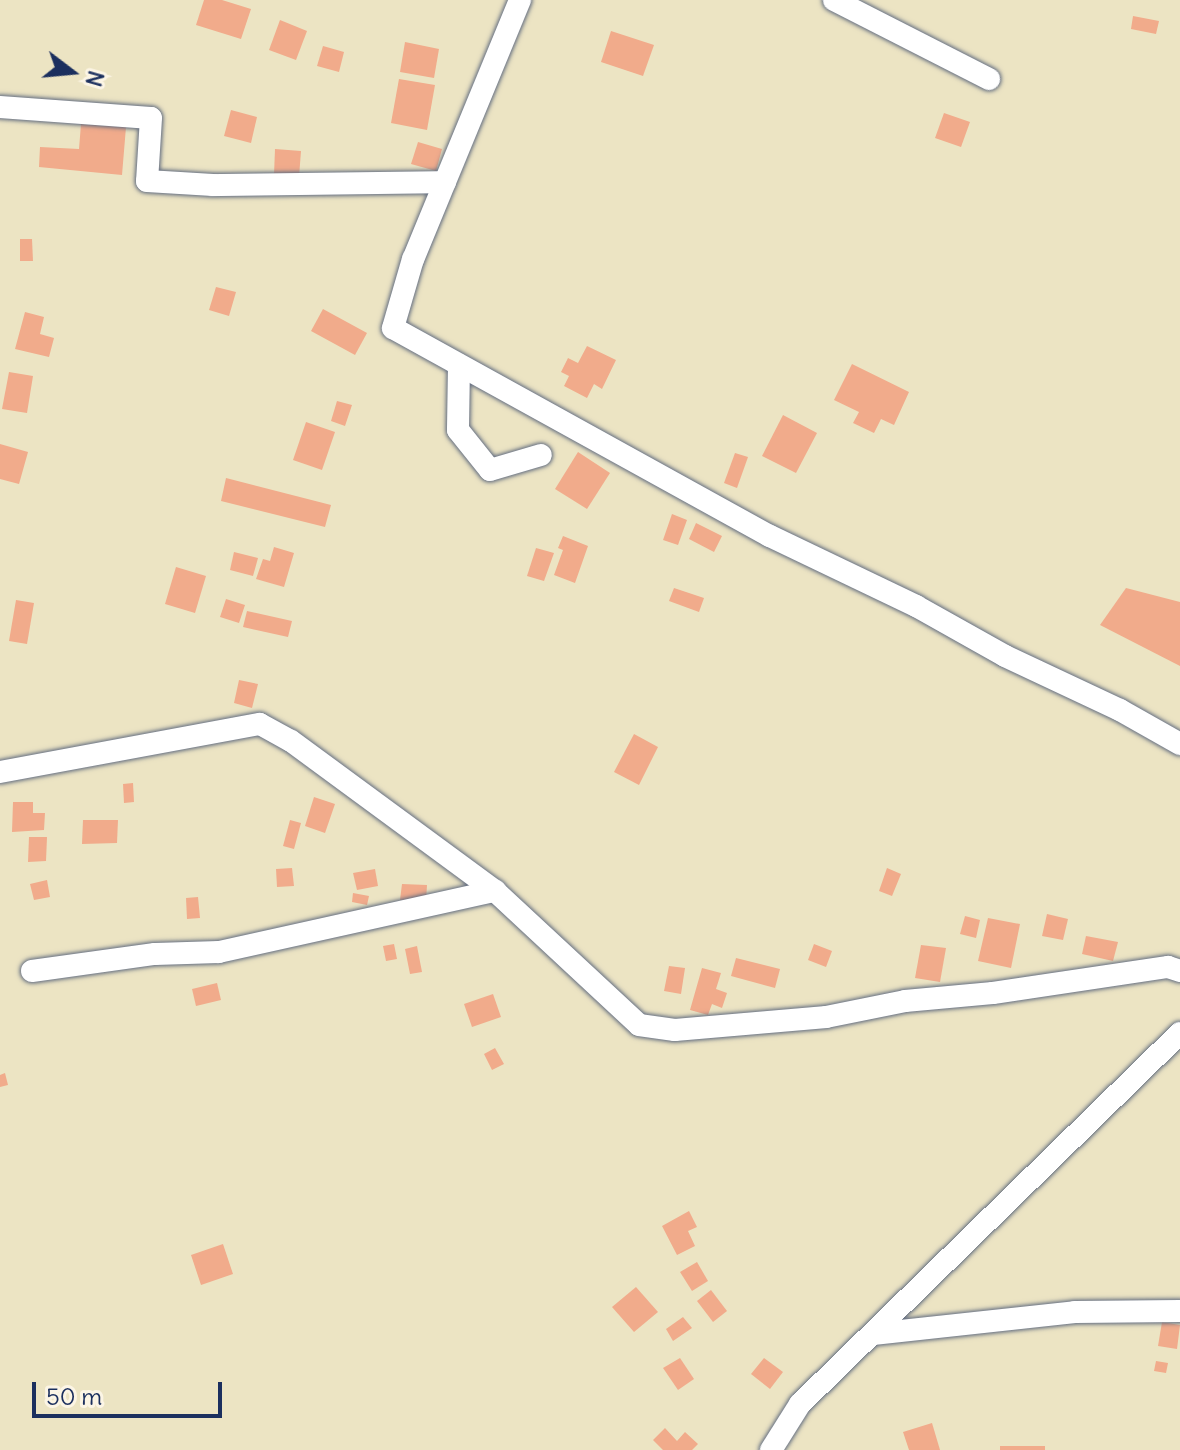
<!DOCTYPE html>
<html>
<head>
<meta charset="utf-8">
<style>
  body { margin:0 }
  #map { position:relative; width:1180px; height:1450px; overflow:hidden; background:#ece4c3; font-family:Delius,sans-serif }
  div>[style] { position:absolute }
  .building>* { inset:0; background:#f1ab8b }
  .roads { filter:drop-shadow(0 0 2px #646e81) drop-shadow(0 0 2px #646e81) }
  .street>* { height:22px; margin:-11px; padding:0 11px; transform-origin:11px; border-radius:11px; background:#fff }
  span { translate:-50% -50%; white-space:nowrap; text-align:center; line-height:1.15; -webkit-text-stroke:6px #fcf5e5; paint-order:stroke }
  .north { position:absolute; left:32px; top:32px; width:80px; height:80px; -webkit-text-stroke:6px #fcf5e5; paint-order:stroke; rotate:106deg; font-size:22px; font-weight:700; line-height:32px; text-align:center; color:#1b2f5e }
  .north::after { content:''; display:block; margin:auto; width:28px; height:36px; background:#1b2f5e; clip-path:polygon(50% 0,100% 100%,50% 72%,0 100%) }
  .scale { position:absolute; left:32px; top:1382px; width:190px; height:36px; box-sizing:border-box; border:4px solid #1b2f5e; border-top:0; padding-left:10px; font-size:24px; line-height:28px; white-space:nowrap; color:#1b2f5e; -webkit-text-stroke:6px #fcf5e5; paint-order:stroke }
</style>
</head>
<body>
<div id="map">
  <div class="building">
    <i style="clip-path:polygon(204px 0,222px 0,251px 9px,241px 39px,196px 25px)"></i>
    <i style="clip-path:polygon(1133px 16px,1159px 21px,1156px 34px,1131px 29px)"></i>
    <i style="clip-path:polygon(280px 20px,307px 31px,296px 60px,269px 50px)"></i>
    <i style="clip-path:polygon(611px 31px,654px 45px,643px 76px,601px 62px)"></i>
    <i style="clip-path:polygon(405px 42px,439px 49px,434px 78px,400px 72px)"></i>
    <i style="clip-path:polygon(323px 46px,344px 52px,339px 72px,317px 66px)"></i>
    <i style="clip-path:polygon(399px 79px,435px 85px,427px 130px,391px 123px)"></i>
    <i style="clip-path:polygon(231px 110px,257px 117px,251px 143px,224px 136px)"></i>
    <i style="clip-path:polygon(944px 113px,970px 122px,961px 147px,935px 138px)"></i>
    <i style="clip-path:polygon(81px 124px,126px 127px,122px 175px,39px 167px,40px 147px,79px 149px)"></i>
    <i style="clip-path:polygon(418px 142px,442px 149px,436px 171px,411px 164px)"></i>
    <i style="clip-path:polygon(275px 149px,301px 151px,299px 177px,274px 175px)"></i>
    <i style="clip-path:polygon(20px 239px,32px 239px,33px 261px,20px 261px)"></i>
    <i style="clip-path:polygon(216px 287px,236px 292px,229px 316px,209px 310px)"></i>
    <i style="clip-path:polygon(323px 309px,367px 333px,355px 355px,311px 331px)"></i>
    <i style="clip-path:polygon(25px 312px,44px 317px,40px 334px,54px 338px,49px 357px,15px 349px)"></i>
    <i style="clip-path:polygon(587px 346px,616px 360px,602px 389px,594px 384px,587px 398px,564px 386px,569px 376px,561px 372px,568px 358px,578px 363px)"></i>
    <i style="clip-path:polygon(852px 364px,909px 392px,894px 425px,881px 419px,874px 433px,853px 423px,859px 412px,834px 400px)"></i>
    <i style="clip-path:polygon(9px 372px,33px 376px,27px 413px,2px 409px)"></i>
    <i style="clip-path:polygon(337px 401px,352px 405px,345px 426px,331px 421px)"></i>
    <i style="clip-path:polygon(783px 415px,817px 433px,796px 473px,762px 456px)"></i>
    <i style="clip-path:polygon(306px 422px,335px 432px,322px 470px,293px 460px)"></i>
    <i style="clip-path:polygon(0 444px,28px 452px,19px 484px,0 479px)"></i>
    <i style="clip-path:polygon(578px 452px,610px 473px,587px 509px,555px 489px)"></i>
    <i style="clip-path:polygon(735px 453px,748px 457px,737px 488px,724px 483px)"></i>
    <i style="clip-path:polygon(226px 478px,331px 505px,325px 527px,221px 501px)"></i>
    <i style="clip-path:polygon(672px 514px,687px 520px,678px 545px,663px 540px)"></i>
    <i style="clip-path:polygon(696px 523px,722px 536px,714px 552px,689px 539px)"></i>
    <i style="clip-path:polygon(563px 536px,588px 546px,575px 583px,554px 575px,563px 550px,558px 548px)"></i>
    <i style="clip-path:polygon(274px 547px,294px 553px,284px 587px,256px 579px,263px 559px,270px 561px)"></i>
    <i style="clip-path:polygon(536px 548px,554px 553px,544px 581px,527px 576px)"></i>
    <i style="clip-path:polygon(234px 552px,258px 558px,253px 576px,230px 570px)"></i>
    <i style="clip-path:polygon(176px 567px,206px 576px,195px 613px,165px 604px)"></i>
    <i style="clip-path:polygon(674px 588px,704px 598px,699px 612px,669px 601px)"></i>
    <i style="clip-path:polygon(1126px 588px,1180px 602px,1180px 666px,1100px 625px)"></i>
    <i style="clip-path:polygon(226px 599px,245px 605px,239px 623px,220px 617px)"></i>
    <i style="clip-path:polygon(16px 600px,34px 603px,27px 644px,9px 641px)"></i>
    <i style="clip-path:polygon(247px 611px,292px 621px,288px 637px,243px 627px)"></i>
    <i style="clip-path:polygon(239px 680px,258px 684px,252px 708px,234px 703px)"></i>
    <i style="clip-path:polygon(634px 734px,658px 747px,639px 785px,614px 772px)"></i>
    <i style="clip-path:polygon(133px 783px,134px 802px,124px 803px,123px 784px)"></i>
    <i style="clip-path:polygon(314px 797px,335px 804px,325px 833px,305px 826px)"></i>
    <i style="clip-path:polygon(13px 802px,33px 802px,33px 813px,45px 813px,44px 830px,12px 832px)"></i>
    <i style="clip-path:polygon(83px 820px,118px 820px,117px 843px,82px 844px)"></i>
    <i style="clip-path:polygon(290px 820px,301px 823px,294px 849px,283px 846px)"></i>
    <i style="clip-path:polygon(29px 837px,47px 837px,46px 861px,28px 862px)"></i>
    <i style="clip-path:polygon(292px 868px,294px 886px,277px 887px,276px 869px)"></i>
    <i style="clip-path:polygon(887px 868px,901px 874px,892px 896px,879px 891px)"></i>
    <i style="clip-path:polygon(375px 869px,378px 886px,357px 890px,353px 873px)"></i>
    <i style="clip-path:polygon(47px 880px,50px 897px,34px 900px,30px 884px)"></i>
    <i style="clip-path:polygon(402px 884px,427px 885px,426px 901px,400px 900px)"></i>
    <i style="clip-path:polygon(353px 893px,369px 896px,367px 905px,352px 902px)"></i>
    <i style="clip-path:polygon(198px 897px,200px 918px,187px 919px,186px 898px)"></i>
    <i style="clip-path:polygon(1047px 914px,1068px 919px,1063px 940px,1042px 936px)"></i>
    <i style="clip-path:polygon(965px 916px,980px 920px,976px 938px,960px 934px)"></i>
    <i style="clip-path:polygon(988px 918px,1020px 924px,1011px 968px,978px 961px)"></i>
    <i style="clip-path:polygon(1086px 936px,1118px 942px,1113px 961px,1082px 954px)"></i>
    <i style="clip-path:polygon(394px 944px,397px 959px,386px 961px,383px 946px)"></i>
    <i style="clip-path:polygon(814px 944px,832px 951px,826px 967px,808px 960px)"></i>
    <i style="clip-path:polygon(921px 945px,946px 948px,940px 982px,915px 978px)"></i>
    <i style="clip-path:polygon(417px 946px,422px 972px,410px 974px,405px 949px)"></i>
    <i style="clip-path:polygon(736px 958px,780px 969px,775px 988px,731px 976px)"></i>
    <i style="clip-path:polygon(669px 966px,685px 968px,681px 994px,664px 991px)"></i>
    <i style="clip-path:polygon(702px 968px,721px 973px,716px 989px,727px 993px,722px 1008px,712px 1004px,708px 1015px,690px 1010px)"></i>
    <i style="clip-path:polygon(217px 983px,221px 1000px,196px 1006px,192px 989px)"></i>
    <i style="clip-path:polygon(493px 994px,501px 1017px,472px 1027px,464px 1004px)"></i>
    <i style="clip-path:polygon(495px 1048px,504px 1064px,492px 1070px,484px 1054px)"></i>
    <i style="clip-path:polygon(5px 1073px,8px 1085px,0 1087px,0 1075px)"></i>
    <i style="clip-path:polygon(689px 1211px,697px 1227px,688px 1231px,695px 1246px,677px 1255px,662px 1226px)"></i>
    <i style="clip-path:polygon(223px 1244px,233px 1274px,201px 1285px,191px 1255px)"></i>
    <i style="clip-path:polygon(697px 1262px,708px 1281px,692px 1291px,680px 1272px)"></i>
    <i style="clip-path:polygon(636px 1287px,658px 1312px,634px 1332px,612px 1307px)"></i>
    <i style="clip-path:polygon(711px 1290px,727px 1311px,713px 1322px,697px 1301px)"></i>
    <i style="clip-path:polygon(683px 1317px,692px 1328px,673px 1341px,666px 1329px)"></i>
    <i style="clip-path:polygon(1162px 1322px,1180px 1325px,1177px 1349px,1158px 1346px)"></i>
    <i style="clip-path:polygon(680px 1358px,694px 1379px,678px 1390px,663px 1368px)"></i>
    <i style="clip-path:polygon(764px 1358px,783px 1372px,770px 1389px,751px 1374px)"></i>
    <i style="clip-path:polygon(1156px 1361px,1168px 1363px,1166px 1373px,1154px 1371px)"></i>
    <i style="clip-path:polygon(932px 1423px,940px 1450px,909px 1450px,903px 1432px)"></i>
    <i style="clip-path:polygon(665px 1428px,677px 1441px,685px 1432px,698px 1444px,692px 1450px,663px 1450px,653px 1440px)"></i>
    <i style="clip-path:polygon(1000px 1446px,1045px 1446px,1045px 1450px,1000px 1450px)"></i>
  </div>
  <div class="roads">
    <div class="street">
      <i style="left:520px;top:0;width:280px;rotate:112.4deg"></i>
      <i style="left:413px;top:259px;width:72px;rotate:106.2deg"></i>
      <i style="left:393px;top:328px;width:431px;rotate:28.9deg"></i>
      <i style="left:770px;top:536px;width:162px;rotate:25.6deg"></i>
      <i style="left:916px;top:606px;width:102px;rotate:29.3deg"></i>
      <i style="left:1005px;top:656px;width:127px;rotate:25.2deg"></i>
      <i style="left:1120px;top:710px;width:69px;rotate:29.5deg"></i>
      <i style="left:834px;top:0;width:174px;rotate:27deg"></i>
      <i style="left:0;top:107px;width:151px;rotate:4.2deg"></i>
      <i style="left:151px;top:118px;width:63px;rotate:93.6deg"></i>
      <i style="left:147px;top:181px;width:66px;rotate:3.5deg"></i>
      <i style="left:213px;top:185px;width:232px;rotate:-0.7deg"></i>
      <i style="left:459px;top:365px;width:65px;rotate:90.9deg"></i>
      <i style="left:458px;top:430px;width:51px;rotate:51.3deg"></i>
      <i style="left:490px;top:470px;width:53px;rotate:-16.4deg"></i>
      <i style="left:0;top:772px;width:264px;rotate:-10.5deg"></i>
      <i style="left:260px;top:724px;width:35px;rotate:29deg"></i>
      <i style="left:291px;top:741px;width:253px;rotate:36.3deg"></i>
      <i style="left:495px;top:891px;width:197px;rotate:42.9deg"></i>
      <i style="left:639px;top:1025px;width:36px;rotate:8deg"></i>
      <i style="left:675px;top:1030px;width:152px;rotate:-4.9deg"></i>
      <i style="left:826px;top:1017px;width:81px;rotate:-11.4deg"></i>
      <i style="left:905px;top:1001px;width:88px;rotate:-5.2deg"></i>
      <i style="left:993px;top:993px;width:177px;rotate:-8.5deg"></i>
      <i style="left:1168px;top:967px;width:13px;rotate:18deg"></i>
      <i style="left:32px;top:971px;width:124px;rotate:-7.9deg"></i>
      <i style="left:155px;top:954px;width:64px;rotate:-1.8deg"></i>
      <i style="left:219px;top:952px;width:283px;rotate:-12.5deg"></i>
      <i style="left:873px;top:1334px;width:203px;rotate:-6.2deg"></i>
      <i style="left:1075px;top:1312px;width:105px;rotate:-0.5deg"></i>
      <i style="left:771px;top:1450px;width:54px;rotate:-57.8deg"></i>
      <i style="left:800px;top:1404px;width:531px;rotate:-44.31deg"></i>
    </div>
  </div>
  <div class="north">N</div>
  <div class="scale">50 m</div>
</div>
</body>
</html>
